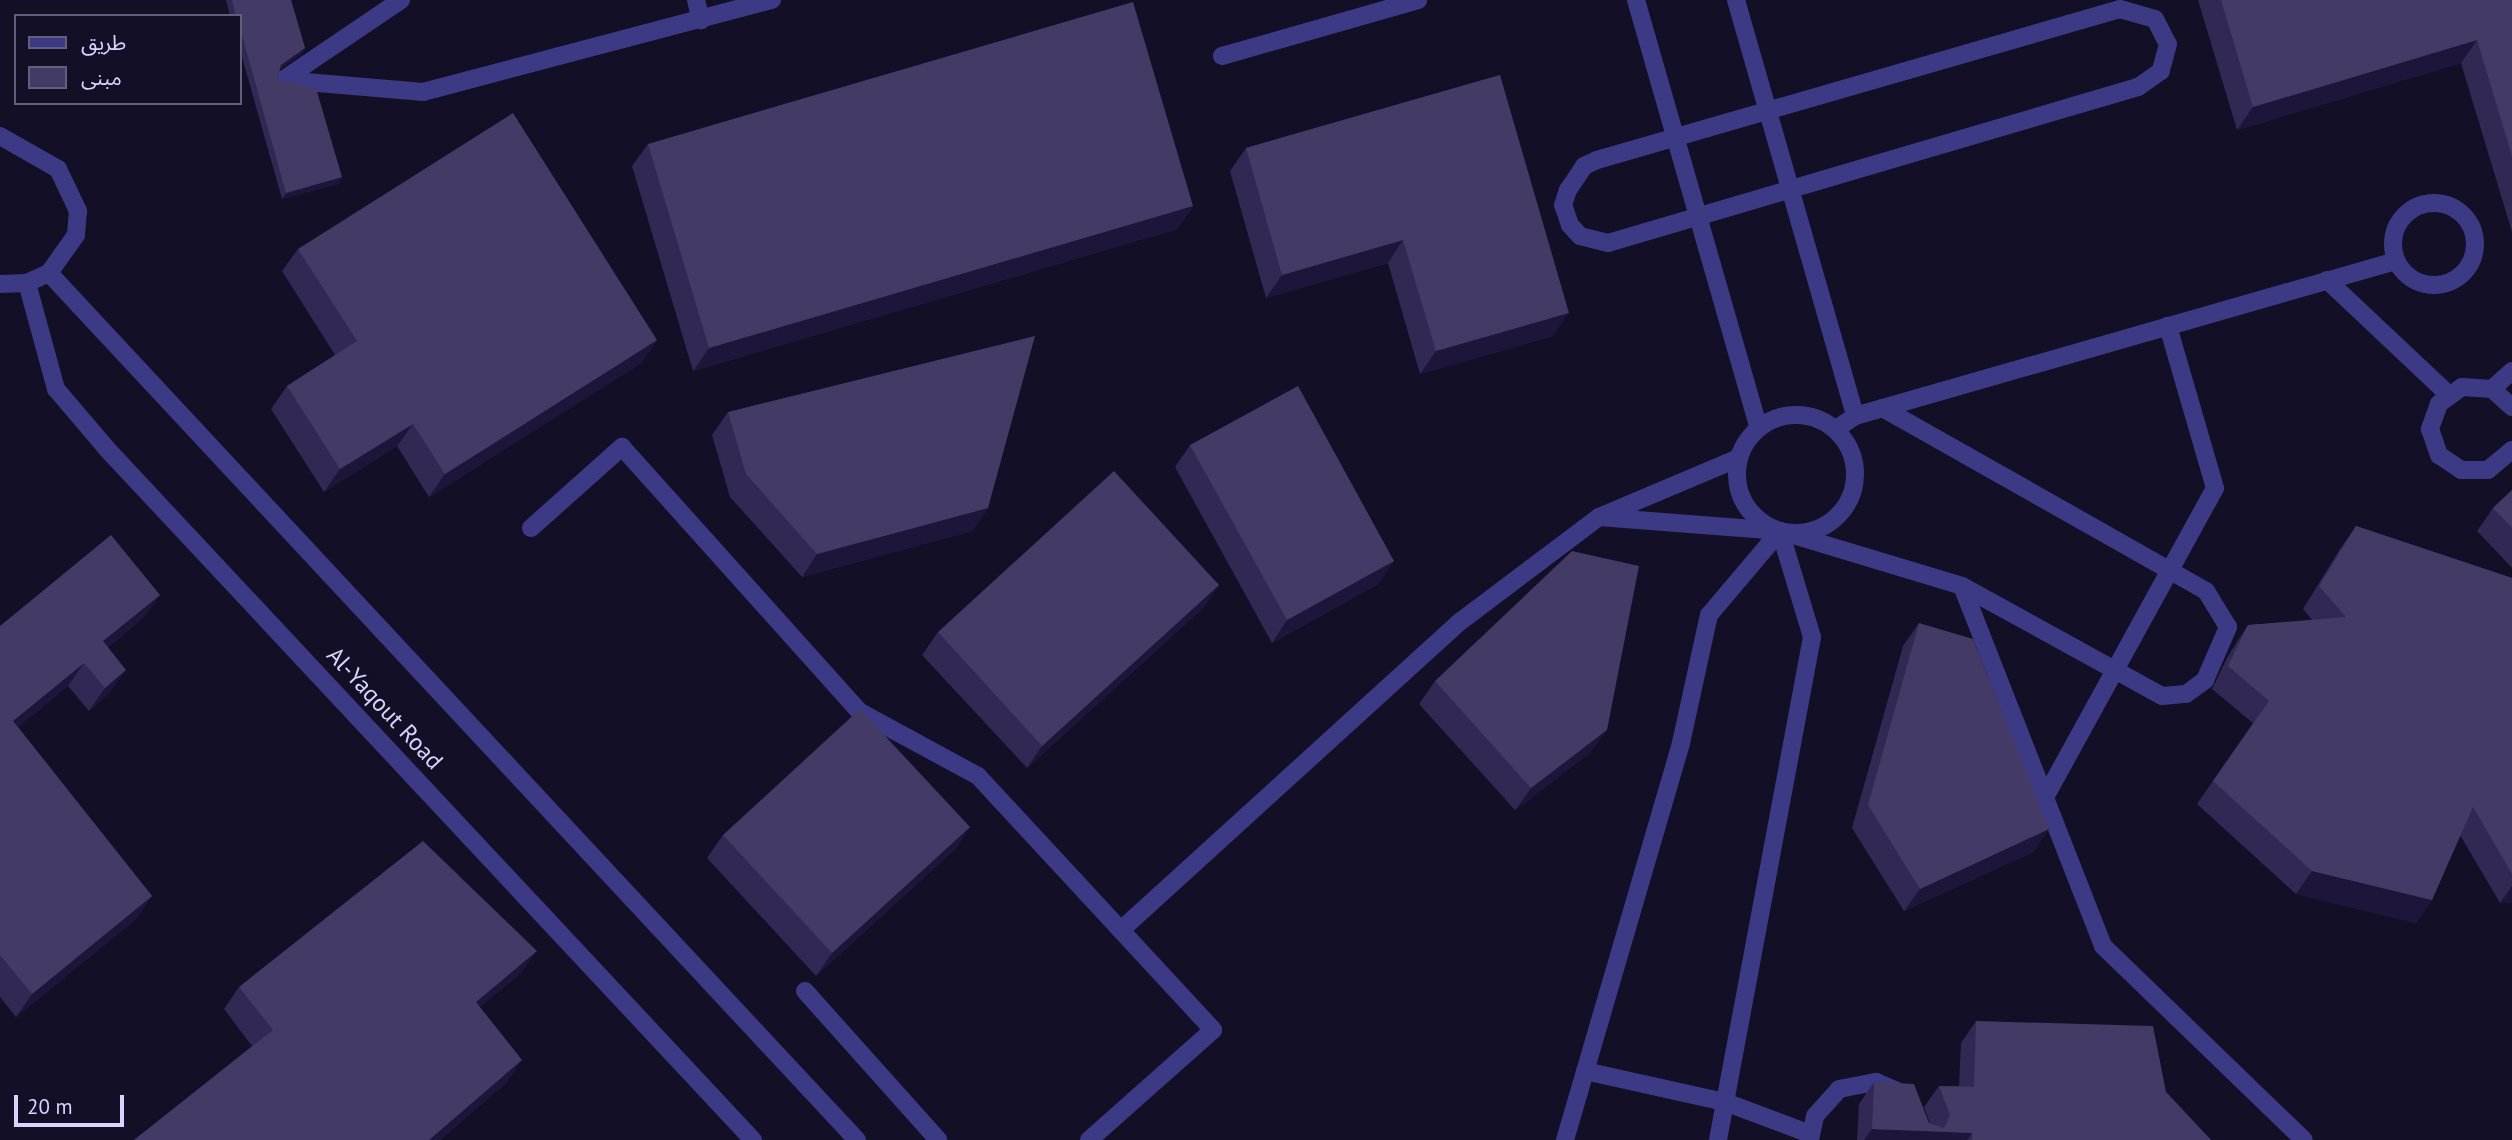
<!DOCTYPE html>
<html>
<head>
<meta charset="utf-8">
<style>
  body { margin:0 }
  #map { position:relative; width:2512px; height:1140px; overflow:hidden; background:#130f26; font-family:"PT Sans","Noto Sans Arabic",sans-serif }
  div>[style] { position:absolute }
  .lane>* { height:18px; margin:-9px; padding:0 9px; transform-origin:9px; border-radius:9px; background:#3d3a85 }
  .lane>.ring { margin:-9px; padding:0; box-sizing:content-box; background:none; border:18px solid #3d3a85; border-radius:50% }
  .street>* { height:18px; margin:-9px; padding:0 9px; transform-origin:9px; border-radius:9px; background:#3d3a85 }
  .wall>* { inset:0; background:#312854 }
  .shaded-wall>* { inset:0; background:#1d163a }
  .building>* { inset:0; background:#433a66 }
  span { translate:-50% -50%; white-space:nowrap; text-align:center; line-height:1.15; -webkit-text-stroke:6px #130f26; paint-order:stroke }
  .street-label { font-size:24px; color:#d9d4ff }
  .legend { position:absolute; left:14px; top:14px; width:228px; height:91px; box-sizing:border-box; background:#130f26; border:2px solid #625e7d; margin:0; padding:9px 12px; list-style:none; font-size:21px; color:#d9d4ff }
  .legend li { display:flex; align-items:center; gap:14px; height:35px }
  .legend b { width:35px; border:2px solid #625e7d }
  .scale { position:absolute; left:14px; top:1095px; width:110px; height:32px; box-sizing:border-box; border:4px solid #d9d4ff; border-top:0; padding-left:9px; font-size:21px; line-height:24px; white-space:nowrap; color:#d9d4ff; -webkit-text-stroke:5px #130f26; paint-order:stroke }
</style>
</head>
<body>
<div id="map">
  <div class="lane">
    <i style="left:1636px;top:0;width:445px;rotate:74deg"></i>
    <i style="left:1736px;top:0;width:433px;rotate:74deg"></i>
    <i style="left:2120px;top:9px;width:36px;rotate:16deg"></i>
    <i style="left:2155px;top:19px;width:28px;rotate:63deg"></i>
    <i style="left:2168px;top:44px;width:28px;rotate:105deg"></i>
    <i style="left:2161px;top:71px;width:28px;rotate:145deg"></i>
    <i style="left:2138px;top:87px;width:552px;rotate:163.6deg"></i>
    <i style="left:1608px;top:243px;width:29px;rotate:-166deg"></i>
    <i style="left:1580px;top:236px;width:15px;rotate:-132deg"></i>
    <i style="left:1570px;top:225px;width:21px;rotate:-109deg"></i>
    <i style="left:1563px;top:205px;width:16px;rotate:-72deg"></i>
    <i style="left:1568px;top:190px;width:29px;rotate:-56deg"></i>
    <i style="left:1584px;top:166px;width:14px;rotate:-25deg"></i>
    <i style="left:1597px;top:160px;width:544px;rotate:-16.1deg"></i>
    <i style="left:1222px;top:56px;width:204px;rotate:-15.9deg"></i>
    <i class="ring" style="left:2393px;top:203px;width:64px;height:64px"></i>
    <i style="left:49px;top:273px;width:1185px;rotate:47.02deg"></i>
    <i style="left:2327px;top:280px;width:166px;rotate:43.3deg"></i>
    <i style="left:27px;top:283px;width:110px;rotate:74.7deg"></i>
    <i style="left:56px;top:389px;width:79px;rotate:49.6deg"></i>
    <i style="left:107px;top:449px;width:946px;rotate:46.93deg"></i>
    <i style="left:2492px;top:389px;width:27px;rotate:-42deg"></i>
    <i style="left:2512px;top:407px;width:27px;rotate:-138deg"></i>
    <i style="left:2492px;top:389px;width:30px;rotate:-176deg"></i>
    <i style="left:2462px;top:387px;width:29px;rotate:144deg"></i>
    <i style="left:2439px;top:404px;width:27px;rotate:110deg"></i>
    <i style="left:2430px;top:429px;width:28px;rotate:71deg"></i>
    <i style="left:2439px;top:455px;width:27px;rotate:34deg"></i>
    <i style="left:2461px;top:470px;width:27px"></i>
    <i style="left:2488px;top:470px;width:31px;rotate:-40deg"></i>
    <i class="ring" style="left:1737px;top:415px;width:100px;height:100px"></i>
    <i style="left:1836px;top:429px;width:23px;rotate:-34deg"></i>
    <i style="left:1855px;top:416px;width:563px;rotate:-15.99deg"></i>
    <i style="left:1599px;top:517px;width:182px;rotate:4.4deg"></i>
    <i style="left:1780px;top:531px;width:190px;rotate:16.8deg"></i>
    <i style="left:1962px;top:586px;width:228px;rotate:28.8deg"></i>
    <i style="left:2162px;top:696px;width:24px;rotate:-5deg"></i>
    <i style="left:2186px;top:694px;width:24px;rotate:-36deg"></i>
    <i style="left:2205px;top:680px;width:58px;rotate:-66.5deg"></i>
    <i style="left:2228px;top:627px;width:42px;rotate:-121.4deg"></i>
    <i style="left:2206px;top:591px;width:372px;rotate:-150.5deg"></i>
    <i style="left:531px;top:528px;width:122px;rotate:-41.7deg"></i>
    <i style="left:622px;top:447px;width:356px;rotate:48.1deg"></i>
    <i style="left:860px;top:712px;width:134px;rotate:28.5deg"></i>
    <i style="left:978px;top:776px;width:346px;rotate:47.2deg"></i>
    <i style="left:1213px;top:1030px;width:166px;rotate:138.4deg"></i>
    <i style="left:1962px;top:586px;width:387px;rotate:68.6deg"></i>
    <i style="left:2103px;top:946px;width:279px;rotate:44deg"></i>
    <i style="left:2043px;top:801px;width:357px;rotate:-61.2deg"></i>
    <i style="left:2215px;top:488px;width:169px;rotate:-106.2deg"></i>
    <i style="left:1121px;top:930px;width:459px;rotate:-42.3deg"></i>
    <i style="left:1461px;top:621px;width:173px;rotate:-37deg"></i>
    <i style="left:1599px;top:517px;width:152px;rotate:-22.9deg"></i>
    <i style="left:805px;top:991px;width:200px;rotate:48.2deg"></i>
    <i style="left:1585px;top:1071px;width:143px;rotate:12.5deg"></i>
    <i style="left:1725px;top:1102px;width:91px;rotate:20.6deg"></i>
    <i style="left:1565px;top:1140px;width:414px;rotate:-73.7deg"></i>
    <i style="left:1681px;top:743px;width:131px;rotate:-77.7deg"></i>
    <i style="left:1709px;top:615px;width:110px;rotate:-49.8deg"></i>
    <i style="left:1780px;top:531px;width:111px;rotate:73.2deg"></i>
    <i style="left:1812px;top:637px;width:512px;rotate:100.59deg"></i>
    <i style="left:1810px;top:1140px;width:25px;rotate:-78deg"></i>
    <i style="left:1815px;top:1116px;width:36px;rotate:-48deg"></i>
    <i style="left:1839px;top:1089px;width:38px;rotate:-11deg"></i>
    <i style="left:1876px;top:1082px;width:23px;rotate:23deg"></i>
  </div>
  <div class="street">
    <i style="left:401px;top:0;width:143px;rotate:145.9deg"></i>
    <i style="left:283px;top:80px;width:141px;rotate:4.9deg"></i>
    <i style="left:423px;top:92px;width:361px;rotate:-14.8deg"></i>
    <i style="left:696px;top:0;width:21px;rotate:76deg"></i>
    <i style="left:0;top:136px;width:67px;rotate:29.6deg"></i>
    <i style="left:58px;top:169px;width:47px;rotate:64.5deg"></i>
    <i style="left:78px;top:211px;width:24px;rotate:95deg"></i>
    <i style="left:76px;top:235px;width:47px;rotate:125.4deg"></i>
    <i style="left:49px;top:273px;width:24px;rotate:156deg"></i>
    <i style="left:27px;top:283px;width:27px;rotate:178deg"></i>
  </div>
  <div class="wall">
    <i style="clip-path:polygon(226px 0,291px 0,305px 48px,300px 55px,280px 69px,277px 79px,342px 177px,338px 184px,282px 199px,240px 50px,240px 16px,230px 16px)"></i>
    <i style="clip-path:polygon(2198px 0,2512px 0,2512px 232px,2461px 63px,2237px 130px)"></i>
    <i style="clip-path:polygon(1500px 75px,1553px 336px,1420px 374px,1388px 263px,1266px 298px,1230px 171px,1246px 148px)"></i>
    <i style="clip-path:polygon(648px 144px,1193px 206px,1177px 229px,693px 371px,632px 166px)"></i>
    <i style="clip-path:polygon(298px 249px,657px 340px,641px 363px,429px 497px,397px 446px,324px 492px,271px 409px,287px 386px,335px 355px,282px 271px)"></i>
    <i style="clip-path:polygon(728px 412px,988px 508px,972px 531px,802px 577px,730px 497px,712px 435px)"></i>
    <i style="clip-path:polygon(1190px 445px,1394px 561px,1378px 584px,1272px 643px,1175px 467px)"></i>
    <i style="clip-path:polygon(2512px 490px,2512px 568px,2477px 531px,2493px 508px)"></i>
    <i style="clip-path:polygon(2356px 526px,2512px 578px,2512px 903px,2500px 903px,2460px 835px,2432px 900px,2416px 923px,2296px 894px,2197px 804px,2253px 723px,2212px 689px,2228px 656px,2248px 625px,2312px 620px,2303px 609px,2340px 549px)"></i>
    <i style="clip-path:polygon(1219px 585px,1203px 608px,1027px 768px,922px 655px,938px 632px)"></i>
    <i style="clip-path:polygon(160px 595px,144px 617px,108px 647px,110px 692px,89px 711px,68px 686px,18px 727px,152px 896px,136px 919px,16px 1017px,0 997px,0 626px)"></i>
    <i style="clip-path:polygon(1919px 623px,2049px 829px,2033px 852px,1904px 911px,1852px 828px,1903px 646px)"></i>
    <i style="clip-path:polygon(1435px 681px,1591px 752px,1515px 810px,1419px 704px)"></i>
    <i style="clip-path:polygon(970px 827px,954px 850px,816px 976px,707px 858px,723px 835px)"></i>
    <i style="clip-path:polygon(521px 973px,480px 1007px,507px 1082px,440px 1140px,134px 1140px,252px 1046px,224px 1009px,239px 987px)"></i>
    <i style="clip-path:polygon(1976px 1021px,2166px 1092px,2211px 1140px,1857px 1140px,1859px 1104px,1874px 1082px,1930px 1123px,1924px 1107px,1939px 1086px,1959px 1086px,1961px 1043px)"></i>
  </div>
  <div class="shaded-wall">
    <i style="clip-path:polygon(2477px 40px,2461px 63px,2237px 130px,2253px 107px)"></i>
    <i style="clip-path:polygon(305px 48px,300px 55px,276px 71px,281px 65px)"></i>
    <i style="clip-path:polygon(342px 177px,338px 184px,282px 199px,286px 193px)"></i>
    <i style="clip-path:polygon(1193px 206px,1177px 229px,693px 371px,709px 348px)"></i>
    <i style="clip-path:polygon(1403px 240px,1388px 263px,1266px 298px,1282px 275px)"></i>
    <i style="clip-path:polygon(1569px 313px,1553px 336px,1420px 374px,1436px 351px)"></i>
    <i style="clip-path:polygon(657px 340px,641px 363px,429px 497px,445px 474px)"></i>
    <i style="clip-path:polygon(413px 424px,397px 446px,324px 492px,340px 469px)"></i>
    <i style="clip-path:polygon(988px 508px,972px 531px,802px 577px,817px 554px)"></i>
    <i style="clip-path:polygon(1394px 561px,1378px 584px,1272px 643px,1287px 620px)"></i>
    <i style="clip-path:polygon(1219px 585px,1203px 608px,1027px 768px,1042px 746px)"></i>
    <i style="clip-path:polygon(160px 595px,144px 617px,87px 664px,103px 641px)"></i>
    <i style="clip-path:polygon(84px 663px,68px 686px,0 742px,13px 721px)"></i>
    <i style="clip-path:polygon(126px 670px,110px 692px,89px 711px,105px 688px)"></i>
    <i style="clip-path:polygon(1607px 730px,1591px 752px,1515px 810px,1531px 788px)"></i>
    <i style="clip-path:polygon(970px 827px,954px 850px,816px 976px,832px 953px)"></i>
    <i style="clip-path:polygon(2049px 829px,2033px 852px,1904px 911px,1920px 889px)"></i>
    <i style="clip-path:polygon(2312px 871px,2432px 900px,2416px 923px,2296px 894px)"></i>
    <i style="clip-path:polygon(2512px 886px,2512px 903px,2500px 903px)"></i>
    <i style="clip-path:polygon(152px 896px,136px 919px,16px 1017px,32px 994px)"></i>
    <i style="clip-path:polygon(537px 951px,521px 973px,460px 1024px,476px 1002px)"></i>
    <i style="clip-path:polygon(522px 1060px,507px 1082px,440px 1140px,429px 1140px)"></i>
    <i style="clip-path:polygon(1872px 1129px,1972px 1133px,1967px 1140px,1864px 1140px)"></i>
  </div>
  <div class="building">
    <i style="clip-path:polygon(232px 0,291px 0,305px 48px,281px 65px,277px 79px,316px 88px,342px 177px,286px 193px,240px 28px,240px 16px,236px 16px)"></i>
    <i style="clip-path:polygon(2221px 0,2512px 0,2512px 156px,2477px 40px,2253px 107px)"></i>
    <i style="clip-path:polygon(1133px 2px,1193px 206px,709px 348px,648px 144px)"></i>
    <i style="clip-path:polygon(1500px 75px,1569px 313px,1436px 351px,1403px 240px,1282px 275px,1246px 148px)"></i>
    <i style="clip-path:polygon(513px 113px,657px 340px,445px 474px,413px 424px,340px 469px,287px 386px,357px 341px,298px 249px)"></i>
    <i style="clip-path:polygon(1035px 336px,988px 508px,817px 554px,746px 474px,728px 412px)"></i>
    <i style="clip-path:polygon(1298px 386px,1394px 561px,1287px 620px,1190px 445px)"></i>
    <i style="clip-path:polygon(1114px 471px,1219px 585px,1042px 746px,938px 632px)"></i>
    <i style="clip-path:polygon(2512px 490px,2512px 528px,2493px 508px)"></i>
    <i style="clip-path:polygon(2356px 526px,2512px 578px,2512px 874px,2473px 807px,2432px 900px,2312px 871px,2213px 781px,2269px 701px,2228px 666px,2244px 633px,2248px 625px,2346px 617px,2319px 586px)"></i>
    <i style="clip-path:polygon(111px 535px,160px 595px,103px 641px,126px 670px,105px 688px,84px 663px,13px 721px,152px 896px,32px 994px,0 955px,0 626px)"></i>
    <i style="clip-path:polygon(1572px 551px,1639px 566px,1607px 730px,1531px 788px,1435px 681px)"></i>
    <i style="clip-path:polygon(1919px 623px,1973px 639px,2049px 829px,1920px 889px,1868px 805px)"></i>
    <i style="clip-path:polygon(860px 709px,970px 827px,832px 953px,723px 835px)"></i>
    <i style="clip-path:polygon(423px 841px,537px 951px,476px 1002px,522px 1060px,429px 1140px,134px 1140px,273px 1030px,239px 987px)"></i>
    <i style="clip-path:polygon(1976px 1021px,2153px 1026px,2166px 1092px,2211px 1140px,1972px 1140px,1972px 1133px,1872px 1129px,1874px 1082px,1914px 1084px,1929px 1123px,1944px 1128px,1950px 1115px,1939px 1086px,1974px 1087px)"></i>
  </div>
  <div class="street-label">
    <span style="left:385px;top:708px;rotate:47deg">Al-Yaqout Road</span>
  </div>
  <ul class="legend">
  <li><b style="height:9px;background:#3d3a85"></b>طريق</li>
  <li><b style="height:19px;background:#433a66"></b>مبنى</li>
  </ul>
  <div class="scale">20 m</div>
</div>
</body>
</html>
